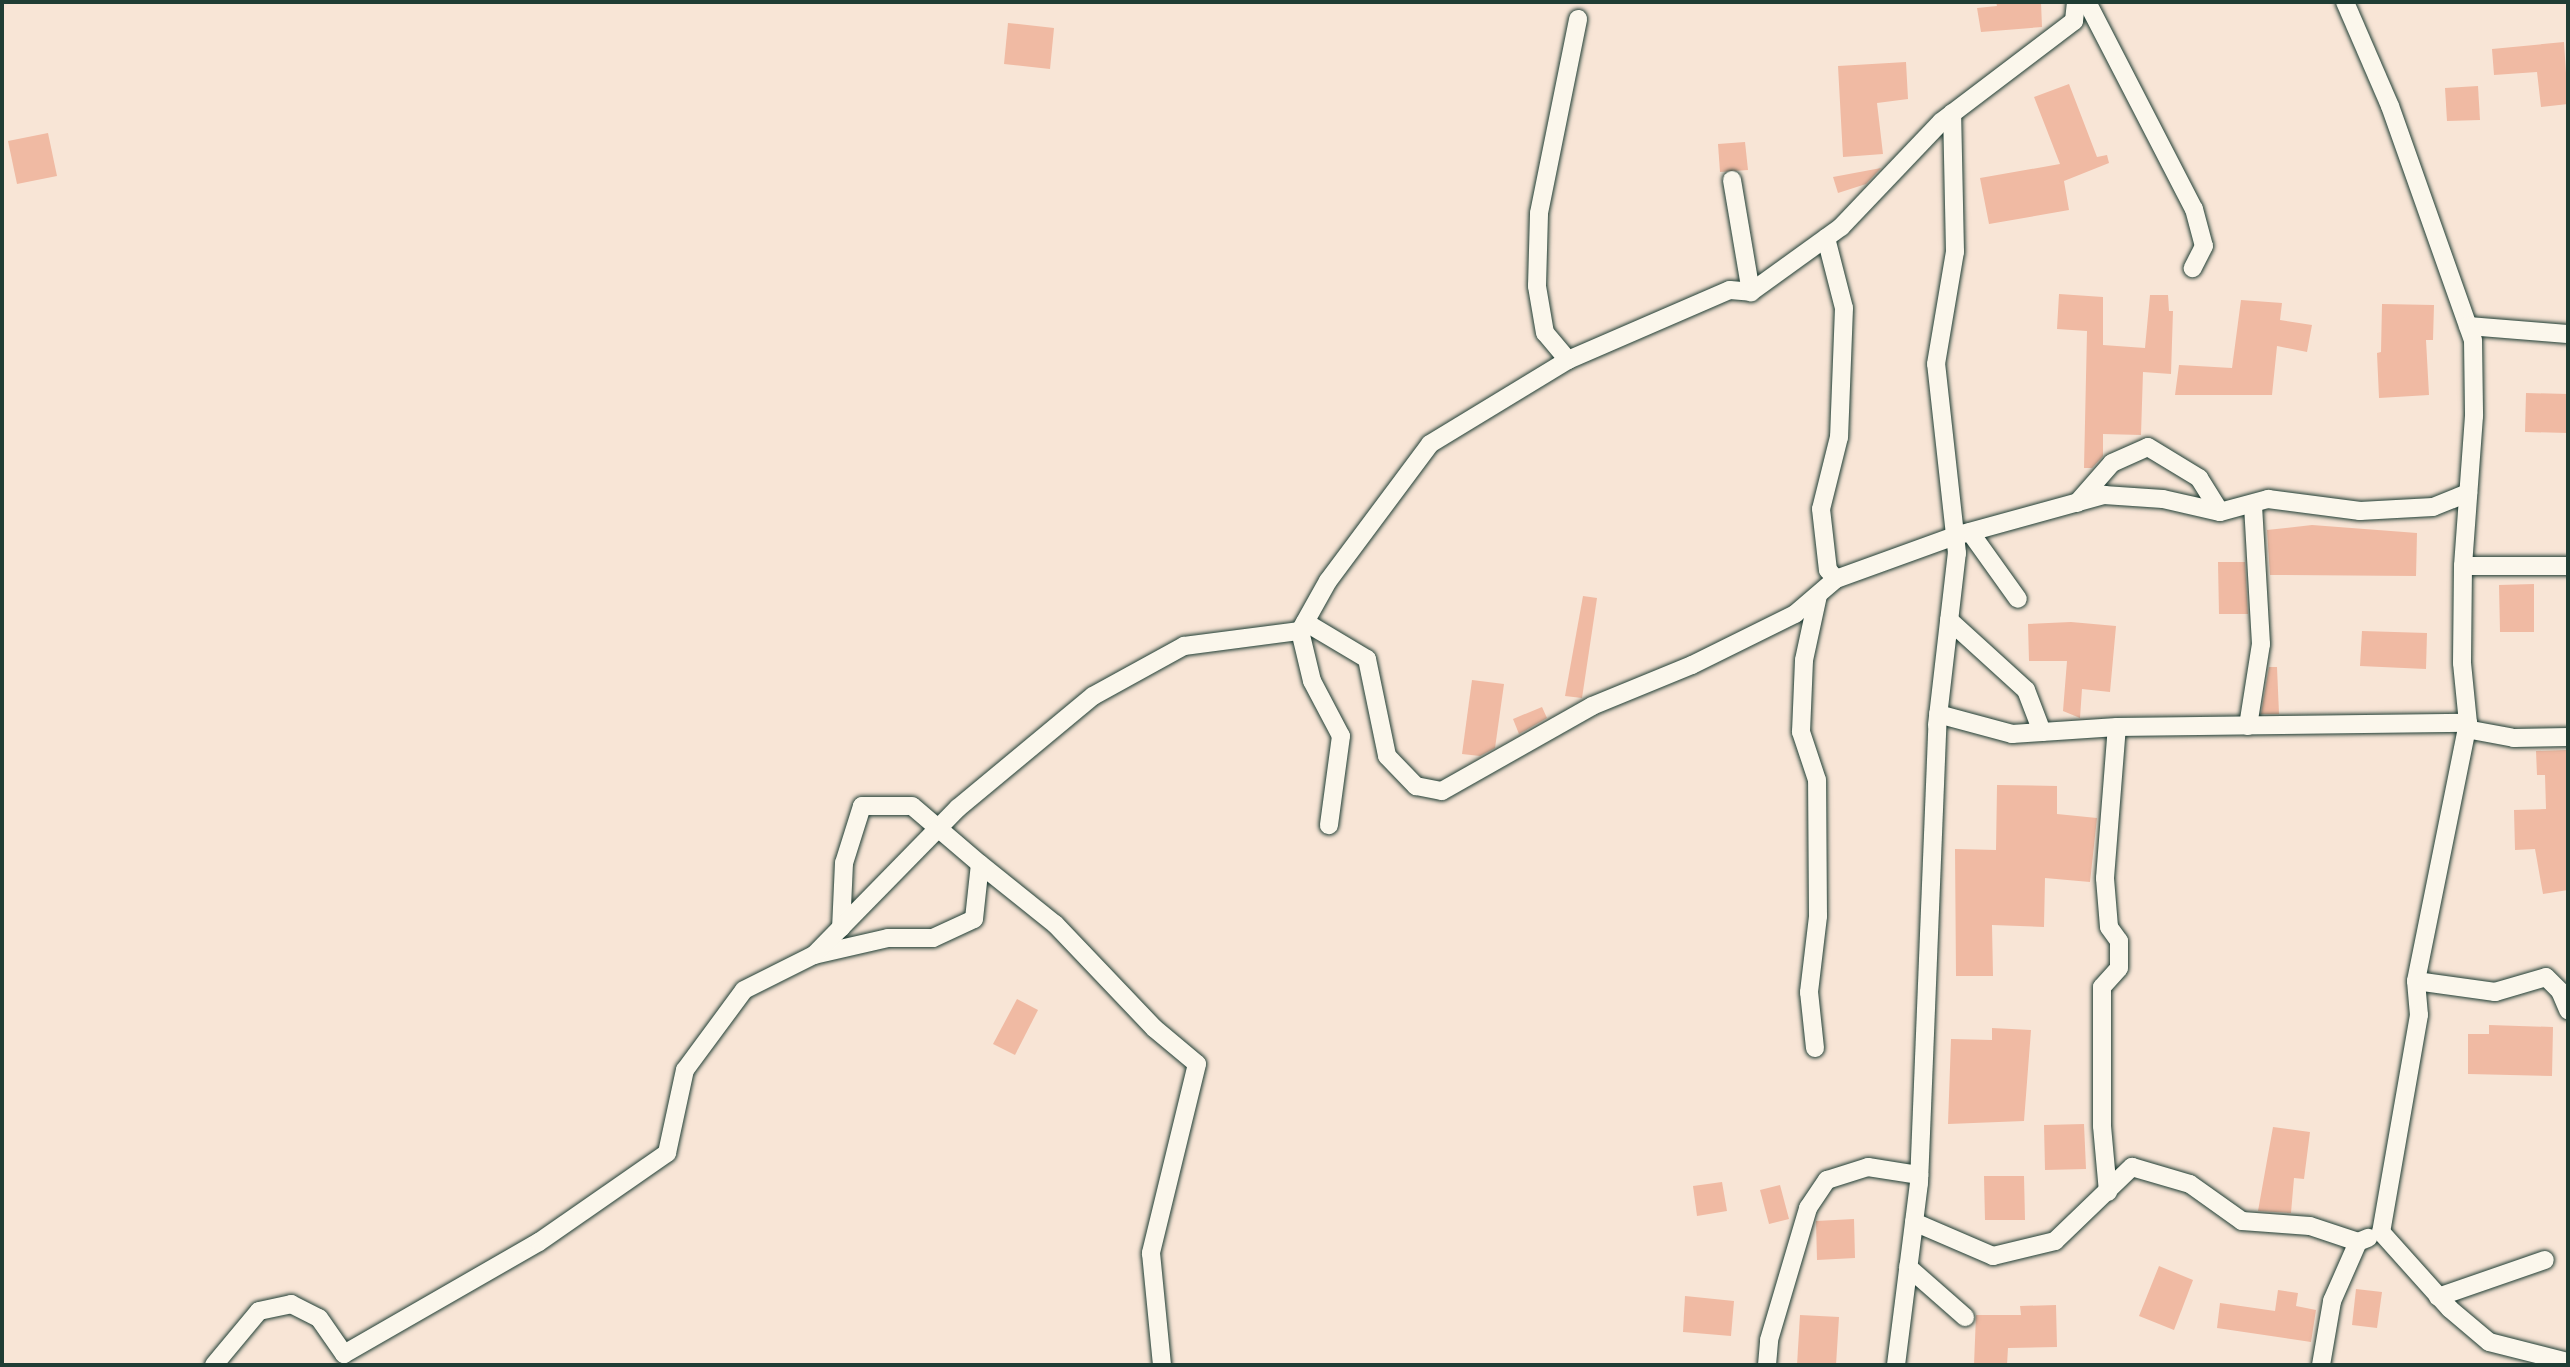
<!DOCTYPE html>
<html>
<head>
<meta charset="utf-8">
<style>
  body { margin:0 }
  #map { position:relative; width:2570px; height:1367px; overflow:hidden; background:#f8e5d6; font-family:Delius,sans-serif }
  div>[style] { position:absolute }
  .building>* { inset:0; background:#f0baa3 }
  .roads { filter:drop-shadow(0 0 2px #1f3d34) drop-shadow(0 0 2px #1f3d34) }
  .street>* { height:18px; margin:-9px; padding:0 9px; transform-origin:9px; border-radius:9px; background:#fbf7ec }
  span { translate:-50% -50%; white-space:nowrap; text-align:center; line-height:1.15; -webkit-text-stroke:7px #fbf7ec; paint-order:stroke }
  .frame { position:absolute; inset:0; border:4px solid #1f3d34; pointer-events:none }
</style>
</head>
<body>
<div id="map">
  <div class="building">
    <i style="clip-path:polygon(1996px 2px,2041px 2px,2042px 27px,1981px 32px,1977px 8px,1997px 6px)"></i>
    <i style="clip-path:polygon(1008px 23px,1054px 28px,1050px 69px,1004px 64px)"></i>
    <i style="clip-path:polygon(2564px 42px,2568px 104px,2541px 107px,2537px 72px,2494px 75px,2492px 49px)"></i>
    <i style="clip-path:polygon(1906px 62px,1908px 99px,1877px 103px,1883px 154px,1843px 157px,1838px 66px)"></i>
    <i style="clip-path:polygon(2069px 84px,2097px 157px,2107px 155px,2109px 163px,2064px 181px,2069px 210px,1989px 224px,1980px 178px,2060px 164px,2034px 97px)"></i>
    <i style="clip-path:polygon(2478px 86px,2480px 120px,2447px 121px,2445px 88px)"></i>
    <i style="clip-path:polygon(48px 133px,57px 176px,17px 184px,8px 141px)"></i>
    <i style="clip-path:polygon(1745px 142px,1748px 170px,1720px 172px,1718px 144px)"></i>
    <i style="clip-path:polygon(1881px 168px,1866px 184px,1838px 193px,1833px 177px)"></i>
    <i style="clip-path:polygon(2059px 294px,2103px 297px,2103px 345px,2145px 348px,2150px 295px,2168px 295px,2169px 311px,2173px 311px,2171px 374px,2143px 372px,2141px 435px,2103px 434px,2103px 456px,2092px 468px,2084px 468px,2087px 331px,2057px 329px)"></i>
    <i style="clip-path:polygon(2241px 300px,2282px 303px,2280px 320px,2312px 325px,2307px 352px,2277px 346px,2272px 395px,2175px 395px,2179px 365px,2232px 368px)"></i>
    <i style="clip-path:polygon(2382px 304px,2434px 305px,2433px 340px,2426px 340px,2429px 395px,2379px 398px,2377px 353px,2381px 352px)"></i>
    <i style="clip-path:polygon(2526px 393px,2568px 394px,2568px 433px,2525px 432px)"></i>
    <i style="clip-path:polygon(2312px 525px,2417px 533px,2416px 576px,2270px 575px,2267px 530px)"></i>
    <i style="clip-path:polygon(2218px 562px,2245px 562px,2248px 614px,2219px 614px)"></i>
    <i style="clip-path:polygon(2534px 584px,2534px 632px,2500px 632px,2499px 585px)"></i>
    <i style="clip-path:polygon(1583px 596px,1597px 598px,1582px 698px,1565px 696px)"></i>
    <i style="clip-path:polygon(2071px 622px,2116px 626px,2110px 692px,2082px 689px,2080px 718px,2063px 711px,2067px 661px,2029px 661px,2028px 624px)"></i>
    <i style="clip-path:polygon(2362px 631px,2427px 633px,2426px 669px,2360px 666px)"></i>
    <i style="clip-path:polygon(2269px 667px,2277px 667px,2279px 714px,2261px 714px)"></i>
    <i style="clip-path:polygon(1472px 680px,1504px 684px,1495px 748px,1480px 756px,1462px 754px)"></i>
    <i style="clip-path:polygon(1542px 707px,1547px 718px,1519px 734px,1513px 719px)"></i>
    <i style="clip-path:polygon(2568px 750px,2568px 890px,2543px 894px,2535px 849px,2515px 850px,2514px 810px,2546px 809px,2545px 775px,2537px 775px,2536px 751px)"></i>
    <i style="clip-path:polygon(1997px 785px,2057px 786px,2057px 814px,2097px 818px,2090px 882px,2045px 878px,2044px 927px,1992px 925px,1993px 976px,1956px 976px,1955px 849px,1996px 850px)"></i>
    <i style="clip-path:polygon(1017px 999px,1038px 1010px,1015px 1055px,993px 1044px)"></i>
    <i style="clip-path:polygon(2489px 1025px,2553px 1027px,2552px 1076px,2468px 1074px,2468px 1034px,2489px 1034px)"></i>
    <i style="clip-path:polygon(1992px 1028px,2031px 1030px,2024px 1121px,1948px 1124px,1951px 1039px,1992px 1040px)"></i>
    <i style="clip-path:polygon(2084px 1124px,2086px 1169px,2045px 1170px,2044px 1125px)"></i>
    <i style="clip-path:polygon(2273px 1127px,2310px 1132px,2304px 1179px,2294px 1178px,2291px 1213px,2258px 1211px)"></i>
    <i style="clip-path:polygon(1984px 1176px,2024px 1176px,2025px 1220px,1985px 1220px)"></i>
    <i style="clip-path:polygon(1722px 1182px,1727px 1211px,1697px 1216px,1693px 1186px)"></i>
    <i style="clip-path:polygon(1780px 1185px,1789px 1219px,1769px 1224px,1760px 1190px)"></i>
    <i style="clip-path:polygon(1854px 1219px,1855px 1258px,1817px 1260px,1816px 1221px)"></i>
    <i style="clip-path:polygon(2159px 1266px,2193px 1280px,2174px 1330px,2139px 1316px)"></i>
    <i style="clip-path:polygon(2356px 1289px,2382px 1292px,2377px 1328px,2352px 1325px)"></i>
    <i style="clip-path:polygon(2278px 1290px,2298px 1293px,2296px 1306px,2316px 1310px,2311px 1342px,2217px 1328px,2220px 1303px,2275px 1311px)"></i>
    <i style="clip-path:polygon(1685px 1296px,1734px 1301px,1731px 1336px,1683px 1332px)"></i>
    <i style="clip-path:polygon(2056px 1305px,2057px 1347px,2008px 1348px,2007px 1365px,1974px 1365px,1976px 1315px,2021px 1315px,2020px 1306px)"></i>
    <i style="clip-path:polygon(1800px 1315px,1839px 1317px,1836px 1365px,1797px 1365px)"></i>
  </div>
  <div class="roads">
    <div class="street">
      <i style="left:2087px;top:2px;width:233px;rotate:62.7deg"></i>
      <i style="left:2194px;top:209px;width:38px;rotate:75deg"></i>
      <i style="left:2204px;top:246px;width:25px;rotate:117deg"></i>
      <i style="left:2345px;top:2px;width:113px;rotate:66.6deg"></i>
      <i style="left:2390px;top:106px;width:248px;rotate:70.5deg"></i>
      <i style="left:2473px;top:340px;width:76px;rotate:89.2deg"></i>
      <i style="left:2474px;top:416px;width:150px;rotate:94.2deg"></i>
      <i style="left:2463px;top:566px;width:97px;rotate:90.6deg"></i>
      <i style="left:2462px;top:663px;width:60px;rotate:84.3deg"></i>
      <i style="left:2468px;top:723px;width:263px;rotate:101.4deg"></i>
      <i style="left:2416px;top:981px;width:34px;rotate:85deg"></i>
      <i style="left:2419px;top:1015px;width:220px;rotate:99.9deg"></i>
      <i style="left:2381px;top:1232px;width:103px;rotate:48.1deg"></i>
      <i style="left:2450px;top:1309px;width:51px;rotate:40.2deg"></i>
      <i style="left:2489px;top:1342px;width:81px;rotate:14.2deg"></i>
      <i style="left:1732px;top:180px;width:114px;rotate:80.4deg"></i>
      <i style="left:1826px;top:238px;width:72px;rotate:75.6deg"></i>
      <i style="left:1844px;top:308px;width:129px;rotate:92.2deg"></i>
      <i style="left:1839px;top:437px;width:74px;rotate:104deg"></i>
      <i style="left:1821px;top:509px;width:61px;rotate:83.5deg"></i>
      <i style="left:1828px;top:570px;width:12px;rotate:48deg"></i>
      <i style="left:2468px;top:326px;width:100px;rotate:4.6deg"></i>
      <i style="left:1568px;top:360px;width:35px;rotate:-130deg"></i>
      <i style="left:1545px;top:333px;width:48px;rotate:-99.7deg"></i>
      <i style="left:1537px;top:286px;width:73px;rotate:-88.4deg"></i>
      <i style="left:1539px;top:213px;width:198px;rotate:-78.6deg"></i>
      <i style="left:2077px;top:503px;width:53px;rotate:-48.8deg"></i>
      <i style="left:2112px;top:463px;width:39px;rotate:-24deg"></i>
      <i style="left:2148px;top:447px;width:60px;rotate:31.3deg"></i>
      <i style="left:2199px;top:478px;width:40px;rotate:58deg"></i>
      <i style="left:1970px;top:532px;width:82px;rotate:54.4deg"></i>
      <i style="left:2463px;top:566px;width:105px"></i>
      <i style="left:1949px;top:620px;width:104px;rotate:42.3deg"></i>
      <i style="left:2026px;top:690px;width:45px;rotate:69.1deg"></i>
      <i style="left:1305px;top:622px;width:72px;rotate:30.8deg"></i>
      <i style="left:1367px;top:659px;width:99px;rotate:78.3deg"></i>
      <i style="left:1387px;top:756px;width:42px;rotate:46deg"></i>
      <i style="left:1416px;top:786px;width:26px;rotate:11deg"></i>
      <i style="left:1442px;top:791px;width:172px;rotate:-29.5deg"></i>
      <i style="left:1592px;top:706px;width:108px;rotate:-22.3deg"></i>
      <i style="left:1692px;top:665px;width:115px;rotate:-26.3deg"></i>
      <i style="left:1795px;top:614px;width:54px;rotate:-40.5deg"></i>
      <i style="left:1836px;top:579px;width:127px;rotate:-19.9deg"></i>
      <i style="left:1955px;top:536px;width:155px;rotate:-15.4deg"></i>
      <i style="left:2104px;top:495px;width:59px;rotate:3.9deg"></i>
      <i style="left:2163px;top:499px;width:58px;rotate:12.8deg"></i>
      <i style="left:2220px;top:512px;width:50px;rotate:-15.2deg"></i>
      <i style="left:2268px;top:499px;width:93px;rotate:7.4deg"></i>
      <i style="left:2360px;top:511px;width:73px;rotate:-3.1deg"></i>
      <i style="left:2433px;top:507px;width:38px;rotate:-22deg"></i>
      <i style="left:1300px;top:631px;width:51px;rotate:76.5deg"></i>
      <i style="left:1312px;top:681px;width:62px;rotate:62.2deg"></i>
      <i style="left:1341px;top:736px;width:90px;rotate:97.7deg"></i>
      <i style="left:1938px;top:714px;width:77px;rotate:15.1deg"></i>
      <i style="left:2012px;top:734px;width:105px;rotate:-3.8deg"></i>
      <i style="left:2117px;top:727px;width:351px;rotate:-0.7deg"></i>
      <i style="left:2248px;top:726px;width:83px;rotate:-81deg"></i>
      <i style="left:2261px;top:644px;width:140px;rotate:-93.3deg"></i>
      <i style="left:2466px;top:729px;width:49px;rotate:10.6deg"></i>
      <i style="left:2514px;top:738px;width:54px;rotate:-1.1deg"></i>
      <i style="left:980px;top:864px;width:96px;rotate:38.7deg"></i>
      <i style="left:1055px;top:924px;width:144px;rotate:46.4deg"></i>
      <i style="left:1154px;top:1028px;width:56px;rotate:39.9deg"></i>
      <i style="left:1197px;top:1064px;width:195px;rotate:103.7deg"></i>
      <i style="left:1151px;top:1253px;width:113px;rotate:84.4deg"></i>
      <i style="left:814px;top:955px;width:76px;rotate:-12.9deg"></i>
      <i style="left:888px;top:938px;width:45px"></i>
      <i style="left:933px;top:938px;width:45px;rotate:-24.9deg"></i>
      <i style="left:974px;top:919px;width:55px;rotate:-83.8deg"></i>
      <i style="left:980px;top:864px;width:89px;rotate:-139.5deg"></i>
      <i style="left:912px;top:806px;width:50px;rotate:180deg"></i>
      <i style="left:862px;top:806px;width:60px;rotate:107.5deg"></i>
      <i style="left:844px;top:863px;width:65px;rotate:92.6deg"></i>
      <i style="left:2416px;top:981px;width:80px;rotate:7.9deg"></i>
      <i style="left:2495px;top:992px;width:53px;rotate:-16.4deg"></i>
      <i style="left:2546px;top:977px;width:20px;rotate:45deg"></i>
      <i style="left:2560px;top:991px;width:21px;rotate:67deg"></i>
      <i style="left:1815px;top:1048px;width:56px;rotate:-96.1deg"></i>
      <i style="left:1809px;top:992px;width:77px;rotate:-83.2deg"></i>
      <i style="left:1818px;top:916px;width:136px;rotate:-90.4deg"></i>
      <i style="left:1817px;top:780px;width:51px;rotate:-108.4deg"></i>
      <i style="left:1801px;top:732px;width:72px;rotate:-87.6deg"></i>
      <i style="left:1804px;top:660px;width:66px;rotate:-77.8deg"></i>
      <i style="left:2108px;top:1192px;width:66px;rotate:-95.2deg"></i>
      <i style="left:2102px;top:1126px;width:139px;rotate:-90deg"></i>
      <i style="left:2102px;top:987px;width:25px;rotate:-48deg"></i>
      <i style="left:2119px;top:968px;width:27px;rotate:-90deg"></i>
      <i style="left:2119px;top:941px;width:17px;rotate:-126deg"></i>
      <i style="left:2109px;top:927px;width:49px;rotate:-94.7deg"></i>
      <i style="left:2105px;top:878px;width:151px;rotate:-85.5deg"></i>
      <i style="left:1914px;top:1222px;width:86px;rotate:23.3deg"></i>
      <i style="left:1993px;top:1256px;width:64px;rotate:-13.6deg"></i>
      <i style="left:2055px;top:1241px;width:107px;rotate:-43.9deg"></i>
      <i style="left:2132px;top:1167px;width:60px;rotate:16.3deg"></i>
      <i style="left:2190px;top:1184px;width:64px;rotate:35.4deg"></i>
      <i style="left:2242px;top:1221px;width:68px;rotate:4.2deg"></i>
      <i style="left:2310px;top:1226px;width:51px;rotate:18.4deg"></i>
      <i style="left:1908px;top:1267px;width:76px;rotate:41.3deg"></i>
      <i style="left:2438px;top:1297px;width:113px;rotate:-19.1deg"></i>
      <i style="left:214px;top:1365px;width:70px;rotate:-50.2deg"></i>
      <i style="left:259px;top:1311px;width:33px;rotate:-12deg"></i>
      <i style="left:291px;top:1304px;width:31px;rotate:27deg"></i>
      <i style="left:319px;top:1318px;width:44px;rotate:55.2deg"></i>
      <i style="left:344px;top:1354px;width:225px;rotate:-29.9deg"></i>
      <i style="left:539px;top:1242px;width:156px;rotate:-34.8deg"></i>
      <i style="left:667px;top:1153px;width:85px;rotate:-77.8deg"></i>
      <i style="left:685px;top:1070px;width:99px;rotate:-53.6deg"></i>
      <i style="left:744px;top:990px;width:78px;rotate:-26.6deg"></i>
      <i style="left:814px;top:955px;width:206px;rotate:-45.6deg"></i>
      <i style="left:958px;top:808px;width:175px;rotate:-39.7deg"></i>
      <i style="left:1093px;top:696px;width:104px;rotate:-28.8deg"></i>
      <i style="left:1184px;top:646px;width:117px;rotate:-7.4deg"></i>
      <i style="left:1300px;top:631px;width:57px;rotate:-60.8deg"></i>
      <i style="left:1328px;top:581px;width:171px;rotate:-53.3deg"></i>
      <i style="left:1430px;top:444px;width:162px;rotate:-31.3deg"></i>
      <i style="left:1568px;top:360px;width:176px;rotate:-23.4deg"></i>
      <i style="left:1730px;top:290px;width:21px;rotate:5deg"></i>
      <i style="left:1751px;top:292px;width:111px;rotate:-35.8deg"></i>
      <i style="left:1841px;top:227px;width:145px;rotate:-46.4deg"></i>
      <i style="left:1941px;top:122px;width:167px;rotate:-37.2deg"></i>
      <i style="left:2074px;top:21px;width:19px;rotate:-84deg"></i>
      <i style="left:1767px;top:1365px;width:25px;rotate:-85deg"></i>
      <i style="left:1769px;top:1340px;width:138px;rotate:-73.5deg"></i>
      <i style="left:1808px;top:1208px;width:34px;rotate:-56deg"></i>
      <i style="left:1827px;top:1180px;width:43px;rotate:-17.6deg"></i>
      <i style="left:1868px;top:1167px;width:52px;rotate:8.9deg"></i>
      <i style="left:1896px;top:1365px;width:183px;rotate:-82.8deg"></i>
      <i style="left:1919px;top:1183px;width:458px;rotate:-87.7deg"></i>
      <i style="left:1937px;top:725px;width:173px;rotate:-83.4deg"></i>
      <i style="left:1957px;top:553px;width:190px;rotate:-96.3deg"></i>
      <i style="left:1936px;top:364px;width:114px;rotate:-80.4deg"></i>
      <i style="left:1955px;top:252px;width:139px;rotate:-91.2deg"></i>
      <i style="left:2321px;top:1365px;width:65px;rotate:-80.2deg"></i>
      <i style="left:2332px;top:1301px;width:64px;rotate:-66.2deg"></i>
      <i style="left:2358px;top:1242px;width:11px;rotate:-22deg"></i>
    </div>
  </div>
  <div class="frame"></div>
</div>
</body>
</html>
